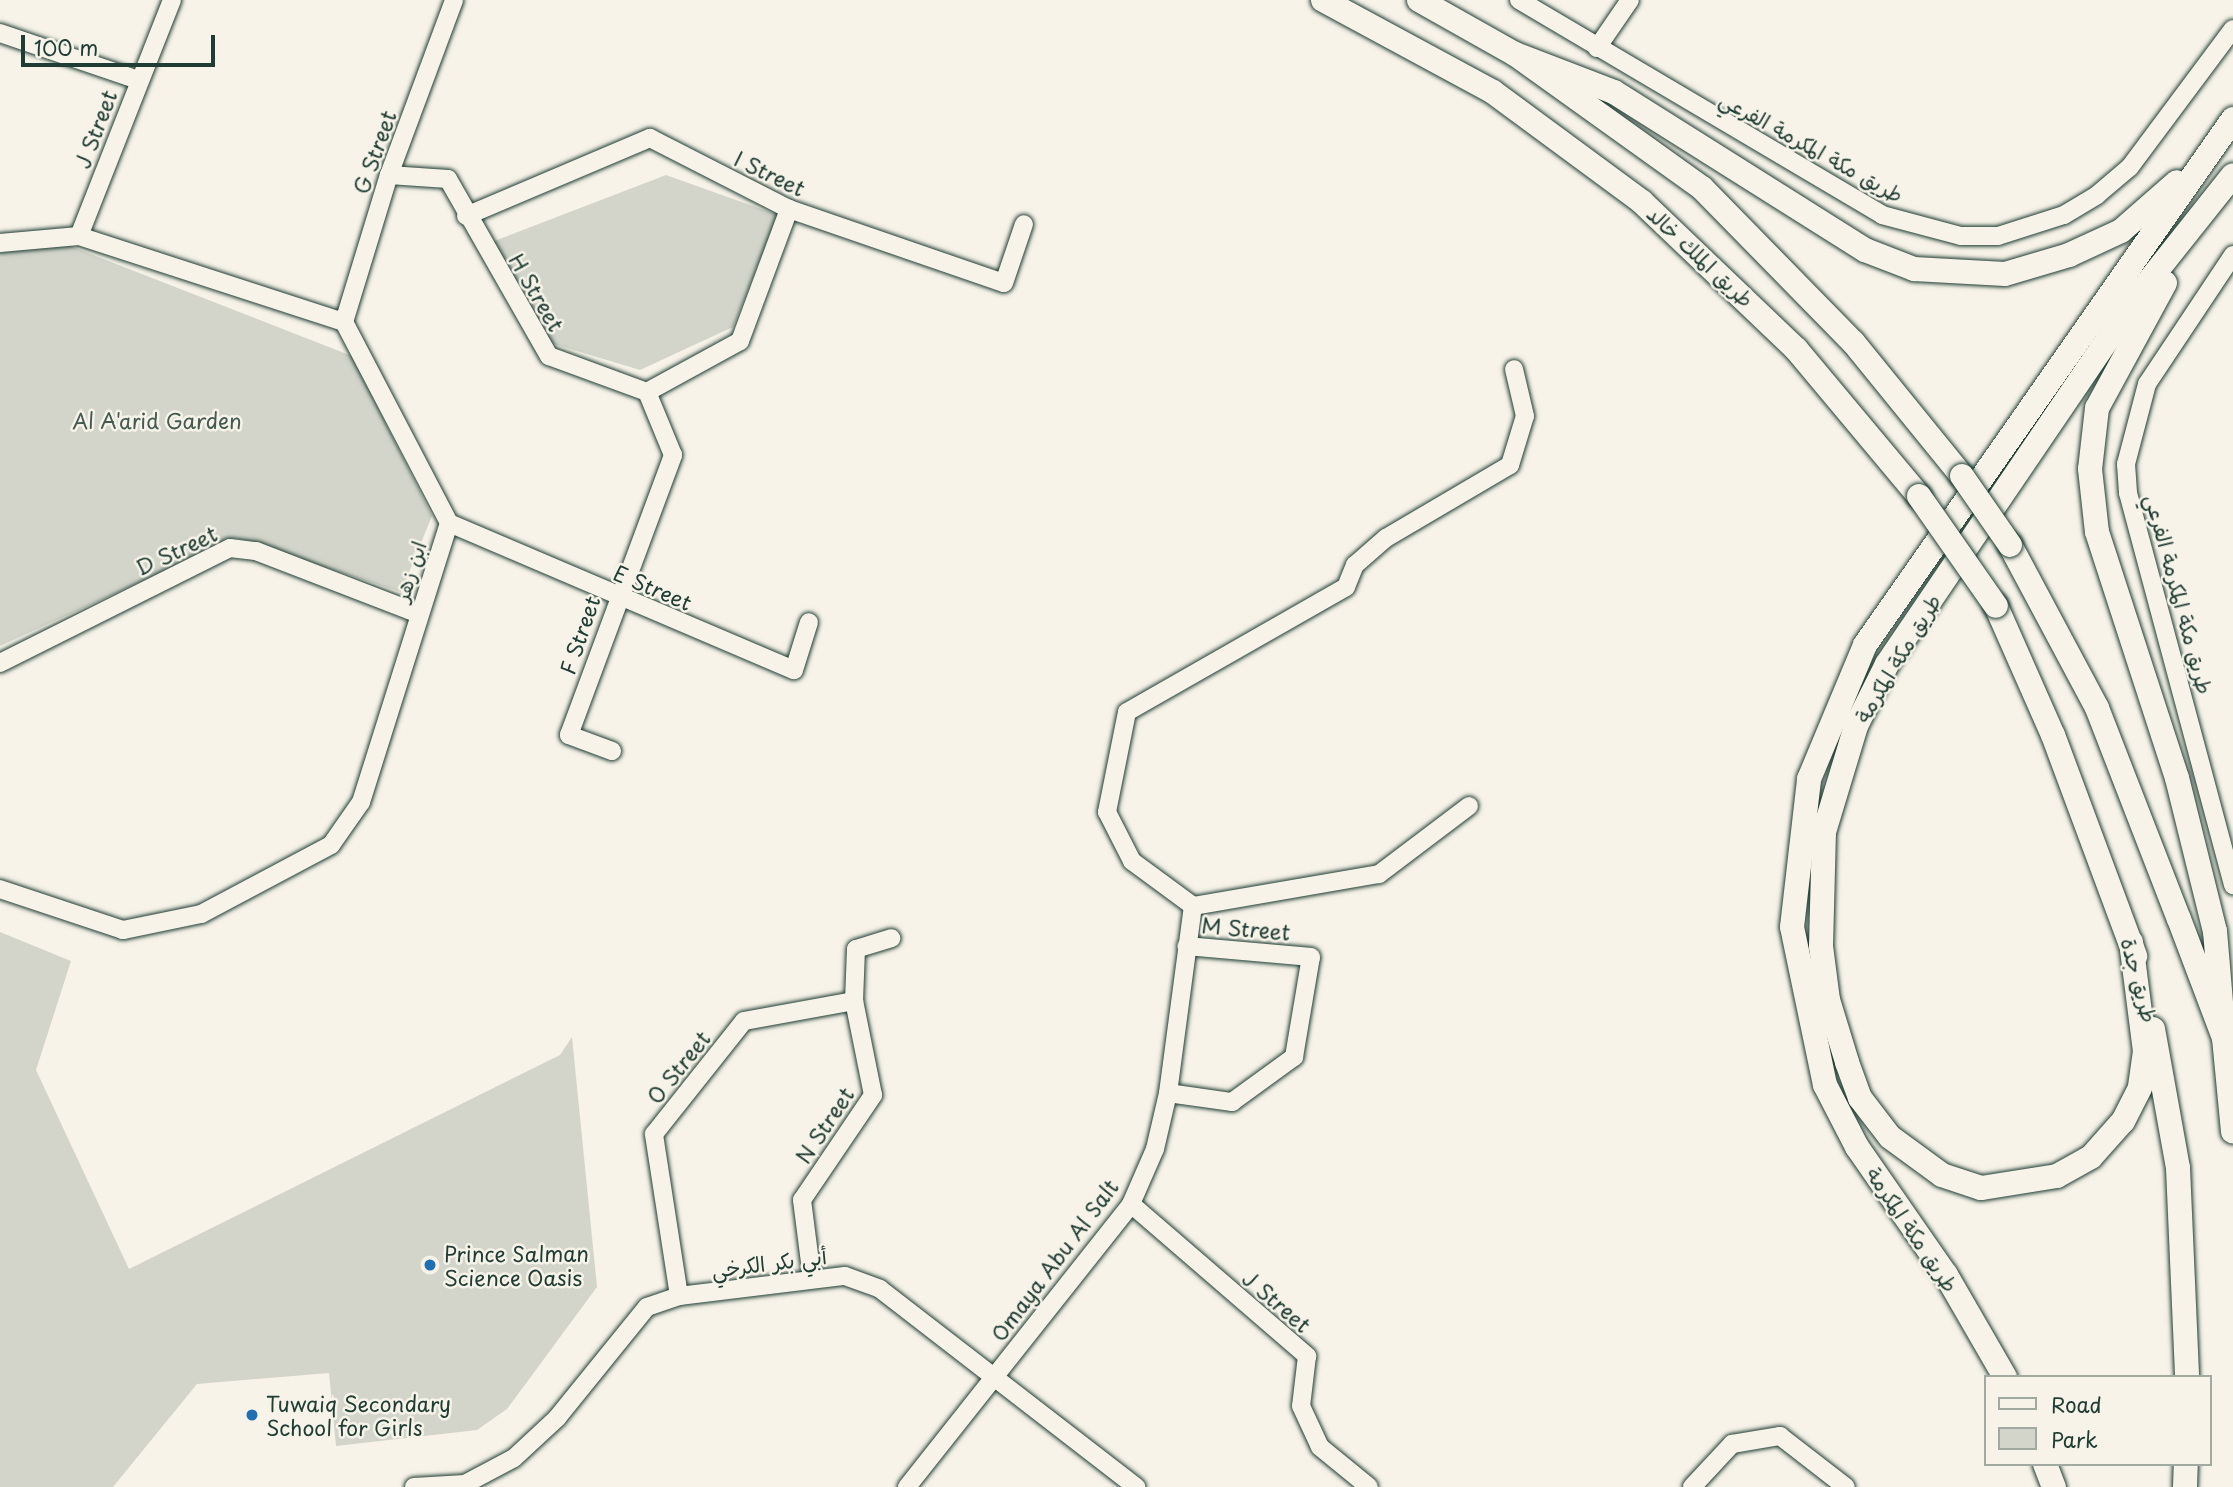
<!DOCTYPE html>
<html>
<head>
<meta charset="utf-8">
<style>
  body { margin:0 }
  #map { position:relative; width:2233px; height:1487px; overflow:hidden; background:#f7f3e8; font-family:"Playpen Sans","Playpen Sans Arabic",sans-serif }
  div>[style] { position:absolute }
  .green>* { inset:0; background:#d3d5ca }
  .roads { filter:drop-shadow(0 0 2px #1f3d34) drop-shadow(0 0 2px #1f3d34) }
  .minor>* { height:18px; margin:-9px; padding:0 9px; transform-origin:9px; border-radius:9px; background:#f7f3e8 }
  .highway>* { height:24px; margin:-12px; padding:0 12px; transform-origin:12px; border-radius:12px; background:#f7f3e8 }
  .bridges { filter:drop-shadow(0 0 2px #1f3d34) drop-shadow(0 0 2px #1f3d34) }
  .highway-bridge>* { height:24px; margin:-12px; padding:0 12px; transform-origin:12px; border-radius:12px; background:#f7f3e8 }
  .dots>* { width:19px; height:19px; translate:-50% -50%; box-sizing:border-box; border:4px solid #f7f3e8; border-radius:50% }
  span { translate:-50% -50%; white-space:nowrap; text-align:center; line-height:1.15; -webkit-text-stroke:5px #f7f3e8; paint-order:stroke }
  .street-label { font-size:21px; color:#1f3d34 }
  .park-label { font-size:21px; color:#435b52 }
  .poi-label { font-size:21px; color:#1f3d34 }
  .left { translate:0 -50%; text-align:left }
  .legend { position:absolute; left:1984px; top:1375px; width:228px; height:91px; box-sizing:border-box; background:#f7f3e8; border:2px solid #a1aaa0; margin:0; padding:9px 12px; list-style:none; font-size:21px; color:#1f3d34 }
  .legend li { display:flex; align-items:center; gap:14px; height:35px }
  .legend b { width:35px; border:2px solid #a1aaa0 }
  .scale { position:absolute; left:21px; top:35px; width:194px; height:32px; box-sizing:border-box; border:4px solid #1f3d34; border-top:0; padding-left:9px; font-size:21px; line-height:24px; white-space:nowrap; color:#1f3d34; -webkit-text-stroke:5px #f7f3e8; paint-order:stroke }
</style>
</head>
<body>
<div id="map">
  <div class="green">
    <i style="clip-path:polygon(666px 175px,778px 215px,733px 327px,640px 370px,547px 342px,492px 242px)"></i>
    <i style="clip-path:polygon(65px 244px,352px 356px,432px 516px,401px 592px,236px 538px,0 646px,0 253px)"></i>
    <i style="clip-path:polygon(0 932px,71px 961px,36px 1070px,129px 1269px,560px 1055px,572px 1037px,597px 1287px,507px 1409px,477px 1430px,336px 1446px,329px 1373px,197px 1384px,113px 1487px,0 1487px)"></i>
  </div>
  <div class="roads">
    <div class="minor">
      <i style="left:1519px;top:0;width:422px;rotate:30.6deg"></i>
      <i style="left:1882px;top:215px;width:82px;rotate:14.9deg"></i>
      <i style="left:1961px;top:236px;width:37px"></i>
      <i style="left:1998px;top:236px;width:69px;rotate:-17.7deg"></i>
      <i style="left:2064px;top:215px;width:39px;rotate:-31deg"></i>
      <i style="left:2097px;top:195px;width:43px;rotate:-40.3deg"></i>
      <i style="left:2130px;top:167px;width:172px;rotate:-53.3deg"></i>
      <i style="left:0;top:33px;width:146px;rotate:18.8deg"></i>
      <i style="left:1597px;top:48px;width:58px;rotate:-55.5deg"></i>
      <i style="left:389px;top:175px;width:59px;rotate:3.9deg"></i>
      <i style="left:448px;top:179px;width:204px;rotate:60.3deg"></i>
      <i style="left:549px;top:356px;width:104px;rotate:20.2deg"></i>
      <i style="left:647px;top:392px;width:106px;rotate:-28.7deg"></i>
      <i style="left:740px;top:341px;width:141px;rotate:-69.6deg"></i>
      <i style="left:466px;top:216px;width:200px;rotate:-23deg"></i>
      <i style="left:650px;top:138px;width:156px;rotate:27.1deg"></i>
      <i style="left:789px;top:209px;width:227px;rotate:19deg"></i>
      <i style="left:1004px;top:283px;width:62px;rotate:-71.3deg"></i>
      <i style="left:79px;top:236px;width:254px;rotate:-68.5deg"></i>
      <i style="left:0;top:243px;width:79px;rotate:-5.1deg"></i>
      <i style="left:79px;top:236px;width:279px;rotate:18deg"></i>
      <i style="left:344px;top:322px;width:227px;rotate:62.4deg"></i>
      <i style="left:449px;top:523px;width:293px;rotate:107.5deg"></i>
      <i style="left:361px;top:802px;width:52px;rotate:124.9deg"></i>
      <i style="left:331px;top:845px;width:147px;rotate:152deg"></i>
      <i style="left:201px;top:914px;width:80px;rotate:168.4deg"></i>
      <i style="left:123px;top:930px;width:130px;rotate:-161.6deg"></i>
      <i style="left:2233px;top:255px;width:155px;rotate:123.7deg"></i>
      <i style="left:2147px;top:384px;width:83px;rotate:104.7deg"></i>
      <i style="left:2126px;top:464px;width:29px;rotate:86deg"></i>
      <i style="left:2128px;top:493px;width:406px;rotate:75deg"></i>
      <i style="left:344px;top:322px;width:154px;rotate:-73deg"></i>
      <i style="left:389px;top:175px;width:187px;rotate:-69.6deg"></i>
      <i style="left:449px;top:523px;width:375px;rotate:23.1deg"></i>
      <i style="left:794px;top:670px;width:50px;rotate:-72.6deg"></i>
      <i style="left:0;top:663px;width:257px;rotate:-26.6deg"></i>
      <i style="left:230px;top:548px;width:26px;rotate:7deg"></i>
      <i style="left:256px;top:551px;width:175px;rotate:21.1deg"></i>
      <i style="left:612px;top:751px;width:46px;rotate:-159.6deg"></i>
      <i style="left:569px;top:735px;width:299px;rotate:-69.6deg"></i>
      <i style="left:673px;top:455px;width:68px;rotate:-112.4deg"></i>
      <i style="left:1469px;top:806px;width:113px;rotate:142.9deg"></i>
      <i style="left:1379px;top:874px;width:189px;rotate:170.2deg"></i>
      <i style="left:1193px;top:906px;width:76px;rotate:-143.6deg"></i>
      <i style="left:1132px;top:861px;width:55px;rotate:-117deg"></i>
      <i style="left:1107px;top:812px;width:102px;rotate:-78.7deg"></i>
      <i style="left:1127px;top:712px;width:252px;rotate:-29.7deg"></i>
      <i style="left:1346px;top:587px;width:24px;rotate:-68deg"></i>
      <i style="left:1355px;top:565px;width:41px;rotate:-41.1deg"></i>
      <i style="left:1386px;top:538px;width:144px;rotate:-30.5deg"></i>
      <i style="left:1510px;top:465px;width:51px;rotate:-73deg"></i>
      <i style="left:1525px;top:416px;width:48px;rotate:-103.2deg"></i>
      <i style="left:1168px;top:1093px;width:65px;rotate:8deg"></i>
      <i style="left:1232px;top:1102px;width:77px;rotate:-36deg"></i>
      <i style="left:1294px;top:1057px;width:101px;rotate:-80.4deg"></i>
      <i style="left:1311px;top:957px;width:125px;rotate:-175deg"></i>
      <i style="left:1131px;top:1204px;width:233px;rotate:40.8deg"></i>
      <i style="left:1307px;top:1356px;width:50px;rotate:96.8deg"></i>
      <i style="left:1301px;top:1406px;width:45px;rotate:65.1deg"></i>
      <i style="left:1320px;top:1447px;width:63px;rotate:39.2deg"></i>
      <i style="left:812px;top:1278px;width:79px;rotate:-97.3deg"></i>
      <i style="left:802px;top:1200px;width:127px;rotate:-55.9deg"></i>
      <i style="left:873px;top:1095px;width:96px;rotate:-101.4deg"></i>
      <i style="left:854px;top:1001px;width:52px;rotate:-87.8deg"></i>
      <i style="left:856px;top:949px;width:37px;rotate:-17deg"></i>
      <i style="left:679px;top:1296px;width:164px;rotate:-98.8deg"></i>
      <i style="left:654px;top:1134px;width:144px;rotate:-51.5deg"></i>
      <i style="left:744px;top:1021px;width:112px;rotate:-10.3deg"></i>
      <i style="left:414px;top:1487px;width:51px;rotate:-3.4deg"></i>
      <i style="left:465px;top:1484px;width:55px;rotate:-28deg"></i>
      <i style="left:514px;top:1458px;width:59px;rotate:-42.9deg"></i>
      <i style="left:557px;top:1418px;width:143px;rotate:-51deg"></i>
      <i style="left:647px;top:1307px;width:34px;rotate:-19deg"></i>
      <i style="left:679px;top:1296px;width:167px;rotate:-6.9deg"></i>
      <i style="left:845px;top:1276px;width:37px;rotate:20deg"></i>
      <i style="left:880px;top:1289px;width:324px;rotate:37.7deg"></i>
      <i style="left:907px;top:1487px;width:361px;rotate:-51.6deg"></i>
      <i style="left:1131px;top:1204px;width:60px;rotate:-66.4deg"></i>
      <i style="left:1155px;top:1149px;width:57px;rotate:-76.9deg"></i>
      <i style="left:1168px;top:1093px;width:189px;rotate:-82.4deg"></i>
      <i style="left:1692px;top:1487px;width:59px;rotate:-47.1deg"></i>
      <i style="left:1732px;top:1444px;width:49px;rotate:-9.5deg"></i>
      <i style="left:1780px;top:1436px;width:83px;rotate:37.7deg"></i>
    </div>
    <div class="highway">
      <i style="left:1323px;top:0;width:193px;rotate:28.4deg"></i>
      <i style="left:1493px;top:92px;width:185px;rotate:36.4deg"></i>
      <i style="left:1642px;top:202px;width:213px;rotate:43.7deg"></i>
      <i style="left:1796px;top:349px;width:192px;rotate:50.1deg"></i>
      <i style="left:1419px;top:0;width:110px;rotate:29.4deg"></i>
      <i style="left:1515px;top:54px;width:230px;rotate:35.6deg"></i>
      <i style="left:1702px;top:188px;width:216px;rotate:45.6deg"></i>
      <i style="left:1853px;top:342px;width:173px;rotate:50.9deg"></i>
      <i style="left:1515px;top:54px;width:106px;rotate:21deg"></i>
      <i style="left:1614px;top:92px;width:297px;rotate:32.2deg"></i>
      <i style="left:1865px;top:250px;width:53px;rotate:21.2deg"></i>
      <i style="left:1914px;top:269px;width:91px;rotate:3.1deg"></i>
      <i style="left:2005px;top:274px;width:67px;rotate:-16.5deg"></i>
      <i style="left:2069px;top:255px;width:57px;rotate:-24.8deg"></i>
      <i style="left:2121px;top:231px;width:74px;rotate:-41.2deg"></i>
      <i style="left:2165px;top:283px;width:142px;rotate:118.5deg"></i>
      <i style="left:2097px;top:408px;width:61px;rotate:96.5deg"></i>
      <i style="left:2090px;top:469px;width:63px;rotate:83.7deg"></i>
      <i style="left:2097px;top:532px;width:259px;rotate:72deg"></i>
      <i style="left:2177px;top:778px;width:158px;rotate:76.1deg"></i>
      <i style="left:2215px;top:931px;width:107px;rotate:85.2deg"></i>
      <i style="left:2010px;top:545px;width:185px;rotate:61.9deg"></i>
      <i style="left:2097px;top:708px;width:226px;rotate:68.8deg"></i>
      <i style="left:2179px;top:919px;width:127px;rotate:69.3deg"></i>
      <i style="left:2224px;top:1038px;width:94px;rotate:84.5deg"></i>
      <i style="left:1996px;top:606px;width:141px;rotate:66.2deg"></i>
      <i style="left:2053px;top:735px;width:236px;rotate:69.6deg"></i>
      <i style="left:2131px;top:942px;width:110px;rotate:82.7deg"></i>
      <i style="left:2145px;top:1051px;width:37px;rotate:98deg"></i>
      <i style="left:2140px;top:1088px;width:37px;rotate:117deg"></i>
      <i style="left:2123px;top:1121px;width:48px;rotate:131.6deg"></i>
      <i style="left:2091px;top:1157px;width:39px;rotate:151deg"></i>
      <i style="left:2057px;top:1176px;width:77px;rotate:171deg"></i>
      <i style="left:1981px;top:1188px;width:41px;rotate:-161.6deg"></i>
      <i style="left:1942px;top:1175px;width:64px;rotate:-143.8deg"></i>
      <i style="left:1890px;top:1137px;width:49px;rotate:-127.6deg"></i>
      <i style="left:1860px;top:1098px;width:38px;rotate:-110deg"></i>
      <i style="left:1847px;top:1062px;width:65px;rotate:-107deg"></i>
      <i style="left:1828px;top:1000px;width:54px;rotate:-97.4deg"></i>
      <i style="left:1821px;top:946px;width:114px;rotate:-88.5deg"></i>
      <i style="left:1824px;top:832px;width:111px;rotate:-73.2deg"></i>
      <i style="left:1856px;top:726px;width:69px;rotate:-63.4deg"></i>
      <i style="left:1887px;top:664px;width:450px;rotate:-55.8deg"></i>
      <i style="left:2140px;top:292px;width:149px;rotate:-51.5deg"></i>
      <i style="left:2153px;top:1029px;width:141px;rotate:79.8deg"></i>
      <i style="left:2178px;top:1168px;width:209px;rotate:87.5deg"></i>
      <i style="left:2005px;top:1377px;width:118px;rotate:-120deg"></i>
      <i style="left:1946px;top:1275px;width:156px;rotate:-124.8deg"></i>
      <i style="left:1857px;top:1147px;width:70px;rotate:-117.3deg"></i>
      <i style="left:1825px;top:1085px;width:161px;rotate:-101.8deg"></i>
      <i style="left:1792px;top:927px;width:149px;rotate:-83.4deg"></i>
      <i style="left:1809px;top:779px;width:145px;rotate:-67.3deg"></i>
      <i style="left:1865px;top:645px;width:642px;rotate:-55.02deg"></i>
      <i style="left:2045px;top:1464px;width:25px;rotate:69deg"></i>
      <i style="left:2185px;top:1487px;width:23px;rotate:-88deg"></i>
    </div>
  </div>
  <div class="bridges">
    <div class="highway-bridge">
      <i style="left:1962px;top:476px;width:84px;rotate:55.2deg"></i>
      <i style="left:1919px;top:496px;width:134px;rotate:55deg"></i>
    </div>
  </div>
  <div class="dots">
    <i style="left:430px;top:1265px;background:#1f6fb2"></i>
    <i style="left:252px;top:1415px;background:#1f6fb2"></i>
  </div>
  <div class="street-label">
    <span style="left:95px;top:129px;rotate:-69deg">J Street</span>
    <span style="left:1812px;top:146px;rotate:29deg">طريق مكة المكرمة الفرعي</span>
    <span style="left:374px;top:152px;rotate:-70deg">G Street</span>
    <span style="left:770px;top:173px;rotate:26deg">I Street</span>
    <span style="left:1701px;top:256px;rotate:43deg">طريق الملك خالد</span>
    <span style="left:537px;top:292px;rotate:60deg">H Street</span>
    <span style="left:176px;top:550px;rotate:-25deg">D Street</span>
    <span style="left:409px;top:571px;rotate:-72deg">ابن زهر</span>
    <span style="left:653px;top:587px;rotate:23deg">E Street</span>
    <span style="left:2180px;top:594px;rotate:75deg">طريق مكة المكرمة الفرعي</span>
    <span style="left:579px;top:635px;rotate:-71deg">F Street</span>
    <span style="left:1897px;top:658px;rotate:-59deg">طريق مكة المكرمة</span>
    <span style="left:1246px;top:928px;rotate:5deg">M Street</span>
    <span style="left:2140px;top:980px;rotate:75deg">طريق جدة</span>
    <span style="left:678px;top:1067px;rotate:-51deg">O Street</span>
    <span style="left:824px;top:1125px;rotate:-56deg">N Street</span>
    <span style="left:1913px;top:1229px;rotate:56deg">طريق مكة المكرمة</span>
    <span style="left:1054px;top:1260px;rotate:-53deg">Omaya Abu Al Salt</span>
    <span style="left:769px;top:1262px;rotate:-7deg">أبي بكر الكرخي</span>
    <span style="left:1277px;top:1301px;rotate:41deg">J Street</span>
  </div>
  <div class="park-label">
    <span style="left:157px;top:420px">Al A'arid Garden</span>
  </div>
  <div class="poi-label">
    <span class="left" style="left:444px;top:1265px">Prince Salman<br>Science Oasis</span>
    <span class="left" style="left:266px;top:1415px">Tuwaiq Secondary<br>School for Girls</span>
  </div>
  <ul class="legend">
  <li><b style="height:9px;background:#f7f3e8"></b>Road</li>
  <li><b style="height:19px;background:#d3d5ca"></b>Park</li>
  </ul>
  <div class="scale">100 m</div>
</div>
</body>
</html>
